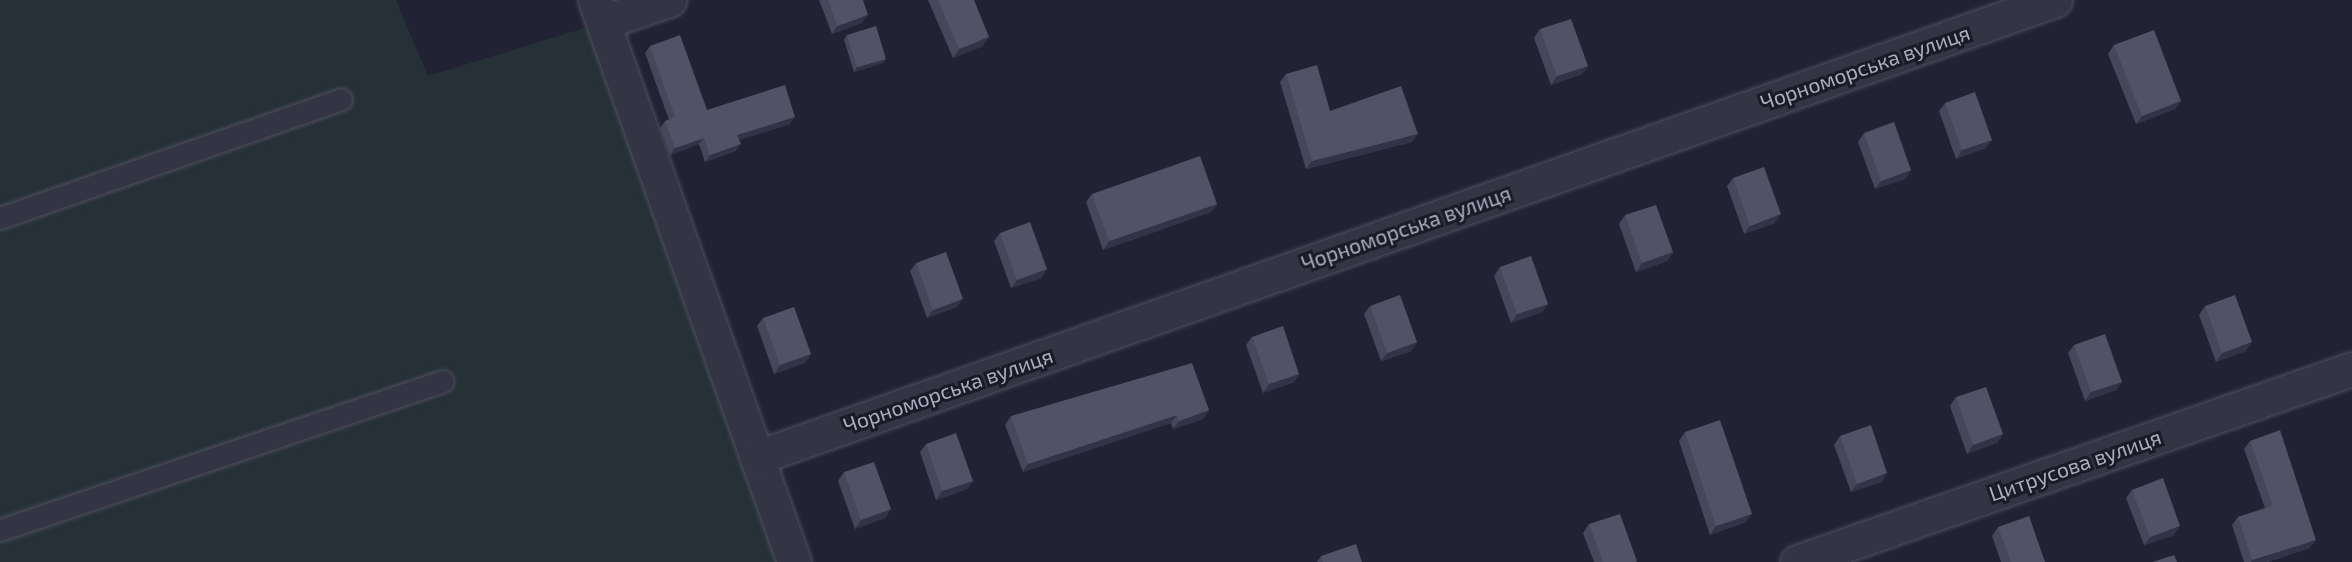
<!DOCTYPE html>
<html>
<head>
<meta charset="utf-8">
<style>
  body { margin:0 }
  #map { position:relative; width:2352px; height:562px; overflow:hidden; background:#212233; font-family:"Exo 2",sans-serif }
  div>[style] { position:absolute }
  .green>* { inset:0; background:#263037 }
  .roads { filter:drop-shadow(0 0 2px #4f4f5f) drop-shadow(0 0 2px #4f4f5f) }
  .service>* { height:21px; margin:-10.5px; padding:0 10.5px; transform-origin:10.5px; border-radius:10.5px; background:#343544 }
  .minor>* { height:33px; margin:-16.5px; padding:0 16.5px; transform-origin:16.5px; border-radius:16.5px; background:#343544 }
  .wall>* { inset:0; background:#46475b }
  .shaded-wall>* { inset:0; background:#323346 }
  .building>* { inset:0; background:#515266 }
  span { translate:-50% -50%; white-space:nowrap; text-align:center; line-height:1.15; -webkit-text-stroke:6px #1a1a28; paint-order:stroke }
  .street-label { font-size:21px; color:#aeaec1 }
</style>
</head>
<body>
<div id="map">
  <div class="green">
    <i style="clip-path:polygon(0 0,396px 0,428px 76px,604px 22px,794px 562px,0 562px)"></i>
  </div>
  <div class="roads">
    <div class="service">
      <i style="left:0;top:218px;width:361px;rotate:-19.2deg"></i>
      <i style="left:0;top:530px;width:467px;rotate:-18.6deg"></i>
    </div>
    <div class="minor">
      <i style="left:595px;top:0;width:596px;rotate:70.5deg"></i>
      <i style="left:604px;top:22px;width:69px;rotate:-18.7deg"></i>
      <i style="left:758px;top:457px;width:1375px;rotate:-19.41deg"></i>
      <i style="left:1797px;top:562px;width:588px;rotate:-19.18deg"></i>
    </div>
  </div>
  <div class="wall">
    <i style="clip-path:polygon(819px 0,863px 0,862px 23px,832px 34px)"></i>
    <i style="clip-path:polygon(928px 0,974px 0,983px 46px,953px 58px)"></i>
    <i style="clip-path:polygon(1540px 29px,1588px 66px,1582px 74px,1551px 85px,1534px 38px)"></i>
    <i style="clip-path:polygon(847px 35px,886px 59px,883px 63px,854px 72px,844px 40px)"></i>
    <i style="clip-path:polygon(2114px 45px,2181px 101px,2175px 109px,2136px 124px,2108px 54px)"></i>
    <i style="clip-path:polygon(650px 46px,707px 110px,790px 124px,739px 140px,736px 151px,705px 162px,699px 144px,670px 155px,660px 128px,665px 121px,669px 120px,645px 53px)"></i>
    <i style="clip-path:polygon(1286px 74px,1330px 111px,1412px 142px,1306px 169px,1280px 82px)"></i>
    <i style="clip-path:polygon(1945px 103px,1992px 140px,1986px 148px,1956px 159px,1939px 111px)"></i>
    <i style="clip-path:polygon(1864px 133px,1911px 170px,1905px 179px,1875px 189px,1858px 142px)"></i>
    <i style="clip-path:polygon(1733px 178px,1775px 223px,1744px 234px,1727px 186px)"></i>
    <i style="clip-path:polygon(1092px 194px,1217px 204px,1211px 212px,1103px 250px,1086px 202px)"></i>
    <i style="clip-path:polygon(1625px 215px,1673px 252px,1667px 261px,1636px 272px,1619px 224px)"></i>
    <i style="clip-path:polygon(1000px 233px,1047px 269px,1041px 278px,1011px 288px,994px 241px)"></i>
    <i style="clip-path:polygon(916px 263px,957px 307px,927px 318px,910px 271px)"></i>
    <i style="clip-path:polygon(1500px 267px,1548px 304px,1542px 312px,1511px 323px,1494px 276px)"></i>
    <i style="clip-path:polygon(1370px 306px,1417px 342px,1411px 351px,1381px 361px,1364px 314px)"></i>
    <i style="clip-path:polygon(2205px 306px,2246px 351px,2216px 362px,2199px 315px)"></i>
    <i style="clip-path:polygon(763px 318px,811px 354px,805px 363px,774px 374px,757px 326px)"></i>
    <i style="clip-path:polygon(1252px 337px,1299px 374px,1294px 382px,1263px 393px,1246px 345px)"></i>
    <i style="clip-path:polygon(2074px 345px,2122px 382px,2116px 390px,2085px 401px,2068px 353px)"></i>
    <i style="clip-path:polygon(1956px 397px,2003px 434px,1997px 443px,1967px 454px,1950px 406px)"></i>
    <i style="clip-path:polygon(1209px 410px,1203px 419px,1173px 429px,1171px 423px,1023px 472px,1005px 425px,1011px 416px)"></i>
    <i style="clip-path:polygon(1685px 432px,1746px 522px,1710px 535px,1679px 441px)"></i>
    <i style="clip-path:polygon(1840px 436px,1882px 482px,1851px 492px,1834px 445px)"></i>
    <i style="clip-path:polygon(2250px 441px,2310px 548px,2267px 562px,2244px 562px,2232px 525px,2238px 517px,2265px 508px,2244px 449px)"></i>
    <i style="clip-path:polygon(926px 444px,973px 481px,967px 489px,936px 500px,920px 452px)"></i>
    <i style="clip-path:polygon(844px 472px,891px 509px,885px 518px,855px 529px,838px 481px)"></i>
    <i style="clip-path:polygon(2132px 490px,2174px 535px,2144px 545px,2126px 498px)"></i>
    <i style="clip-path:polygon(1589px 524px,1637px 561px,1636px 562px,1594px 562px,1583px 533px)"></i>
    <i style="clip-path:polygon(1998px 527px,2045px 562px,2001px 562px,1992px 536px)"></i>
    <i style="clip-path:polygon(1321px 556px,1362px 562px,1317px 562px)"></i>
  </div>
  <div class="shaded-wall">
    <i style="clip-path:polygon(868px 15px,862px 23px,832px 34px,837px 26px)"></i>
    <i style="clip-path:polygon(989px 37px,983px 46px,953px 58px,959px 49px)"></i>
    <i style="clip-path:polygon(886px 59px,883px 63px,854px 72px,857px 67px)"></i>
    <i style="clip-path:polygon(1588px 66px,1582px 74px,1551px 85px,1557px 76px)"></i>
    <i style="clip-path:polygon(2181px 101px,2175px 109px,2136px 124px,2142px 116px)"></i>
    <i style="clip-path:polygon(795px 117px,790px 124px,733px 142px,737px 135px)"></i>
    <i style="clip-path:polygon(1418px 134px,1412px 142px,1306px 169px,1312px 161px)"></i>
    <i style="clip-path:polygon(704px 138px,699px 144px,670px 155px,675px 148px)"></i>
    <i style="clip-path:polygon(1992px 140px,1986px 148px,1956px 159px,1962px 150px)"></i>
    <i style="clip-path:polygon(741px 144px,736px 151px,705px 162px,710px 155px)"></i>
    <i style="clip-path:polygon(1911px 170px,1905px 179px,1875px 189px,1881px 181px)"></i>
    <i style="clip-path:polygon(1217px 204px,1211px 212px,1103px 250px,1109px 241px)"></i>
    <i style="clip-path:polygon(1781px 214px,1775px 223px,1744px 234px,1750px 226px)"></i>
    <i style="clip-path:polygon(1673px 252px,1667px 261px,1636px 272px,1642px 263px)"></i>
    <i style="clip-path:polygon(1047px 269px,1041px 278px,1011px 288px,1017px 280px)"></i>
    <i style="clip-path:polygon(963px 299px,957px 307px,927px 318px,933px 310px)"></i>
    <i style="clip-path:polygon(1548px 304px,1542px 312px,1511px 323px,1517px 314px)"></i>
    <i style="clip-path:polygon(1417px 342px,1411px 351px,1381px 361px,1387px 353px)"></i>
    <i style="clip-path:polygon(2252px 342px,2246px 351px,2216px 362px,2222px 353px)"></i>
    <i style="clip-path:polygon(811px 354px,805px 363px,774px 374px,780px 365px)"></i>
    <i style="clip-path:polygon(1299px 374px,1294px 382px,1263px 393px,1269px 384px)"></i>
    <i style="clip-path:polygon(2122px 382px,2116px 390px,2085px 401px,2091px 392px)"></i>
    <i style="clip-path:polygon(1209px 410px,1203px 419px,1173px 429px,1179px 421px)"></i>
    <i style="clip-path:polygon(1177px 415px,1171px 423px,1023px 472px,1028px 464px)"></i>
    <i style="clip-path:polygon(2003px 434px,1997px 443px,1967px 454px,1973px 445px)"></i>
    <i style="clip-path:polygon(1887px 473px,1882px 482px,1851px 492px,1857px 484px)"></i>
    <i style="clip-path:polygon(973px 481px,967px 489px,936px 500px,942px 491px)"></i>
    <i style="clip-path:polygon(891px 509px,885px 518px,855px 529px,861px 520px)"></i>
    <i style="clip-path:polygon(1752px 514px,1746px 522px,1710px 535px,1716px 526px)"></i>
    <i style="clip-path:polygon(2180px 526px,2174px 535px,2144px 545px,2150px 537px)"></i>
    <i style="clip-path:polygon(2316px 540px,2310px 548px,2267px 562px,2251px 562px,2252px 560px)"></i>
  </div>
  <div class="building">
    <i style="clip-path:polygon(828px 0,863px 0,868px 15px,837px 26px)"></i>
    <i style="clip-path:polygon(938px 0,974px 0,989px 37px,959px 49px)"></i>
    <i style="clip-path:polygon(1571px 19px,1588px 66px,1557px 76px,1540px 29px)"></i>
    <i style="clip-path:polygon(876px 26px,886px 59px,857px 67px,847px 35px)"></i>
    <i style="clip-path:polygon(2154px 30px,2181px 101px,2142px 116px,2114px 45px)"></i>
    <i style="clip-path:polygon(680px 35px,707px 110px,785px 85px,795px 117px,737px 135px,741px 144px,710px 155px,704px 138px,675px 148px,665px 121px,675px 117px,650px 46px)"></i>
    <i style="clip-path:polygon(1317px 65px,1330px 111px,1401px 86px,1418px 134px,1312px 161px,1286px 74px)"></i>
    <i style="clip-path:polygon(1975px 92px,1992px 140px,1962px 150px,1945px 103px)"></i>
    <i style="clip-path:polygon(1894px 122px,1911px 170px,1881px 181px,1864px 133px)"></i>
    <i style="clip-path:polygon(1200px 156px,1217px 204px,1109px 241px,1092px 194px)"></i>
    <i style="clip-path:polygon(1764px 167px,1781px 214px,1750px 226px,1733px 178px)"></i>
    <i style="clip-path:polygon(1656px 205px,1673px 252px,1642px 263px,1625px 215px)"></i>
    <i style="clip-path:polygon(1030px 222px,1047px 269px,1017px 280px,1000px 233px)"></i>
    <i style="clip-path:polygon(946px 252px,963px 299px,933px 310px,916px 263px)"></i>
    <i style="clip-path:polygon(1531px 256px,1548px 304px,1517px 314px,1500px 267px)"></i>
    <i style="clip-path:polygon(1400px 295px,1417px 342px,1387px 353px,1370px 306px)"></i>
    <i style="clip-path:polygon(2235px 295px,2252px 342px,2222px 353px,2205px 306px)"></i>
    <i style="clip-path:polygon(794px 307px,811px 354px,780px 365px,763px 318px)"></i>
    <i style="clip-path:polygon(1283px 326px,1299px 374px,1269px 384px,1252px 337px)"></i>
    <i style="clip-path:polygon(2105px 334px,2122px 382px,2091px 392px,2074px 345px)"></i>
    <i style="clip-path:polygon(1192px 363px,1209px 410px,1179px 421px,1177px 415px,1028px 464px,1011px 416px)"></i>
    <i style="clip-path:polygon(1986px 387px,2003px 434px,1973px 445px,1956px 397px)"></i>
    <i style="clip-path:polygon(1720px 420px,1752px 514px,1716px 526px,1685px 432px)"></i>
    <i style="clip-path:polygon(1871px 425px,1887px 473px,1857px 484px,1840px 436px)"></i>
    <i style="clip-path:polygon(2280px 430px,2316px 540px,2252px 560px,2238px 517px,2273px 506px,2250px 441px)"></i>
    <i style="clip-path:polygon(956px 433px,973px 481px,942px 491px,926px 444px)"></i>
    <i style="clip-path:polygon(874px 462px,891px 509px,861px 520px,844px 472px)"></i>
    <i style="clip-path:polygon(2163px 478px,2180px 526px,2150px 537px,2132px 490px)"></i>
    <i style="clip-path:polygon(1620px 514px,1637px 561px,1634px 562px,1603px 562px,1589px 524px)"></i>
    <i style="clip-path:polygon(2029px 516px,2045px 562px,2011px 562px,1998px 527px)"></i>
    <i style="clip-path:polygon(1356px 544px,1362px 562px,1323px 562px,1321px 556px)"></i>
    <i style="clip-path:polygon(2174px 555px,2177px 562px,2152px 562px)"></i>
  </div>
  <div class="street-label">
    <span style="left:1865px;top:67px;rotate:-19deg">Чорноморська вулиця</span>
    <span style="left:1406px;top:228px;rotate:-19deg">Чорноморська вулиця</span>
    <span style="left:948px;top:390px;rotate:-19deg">Чорноморська вулиця</span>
    <span style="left:2075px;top:465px;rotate:-19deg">Цитрусова вулиця</span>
  </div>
</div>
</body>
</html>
